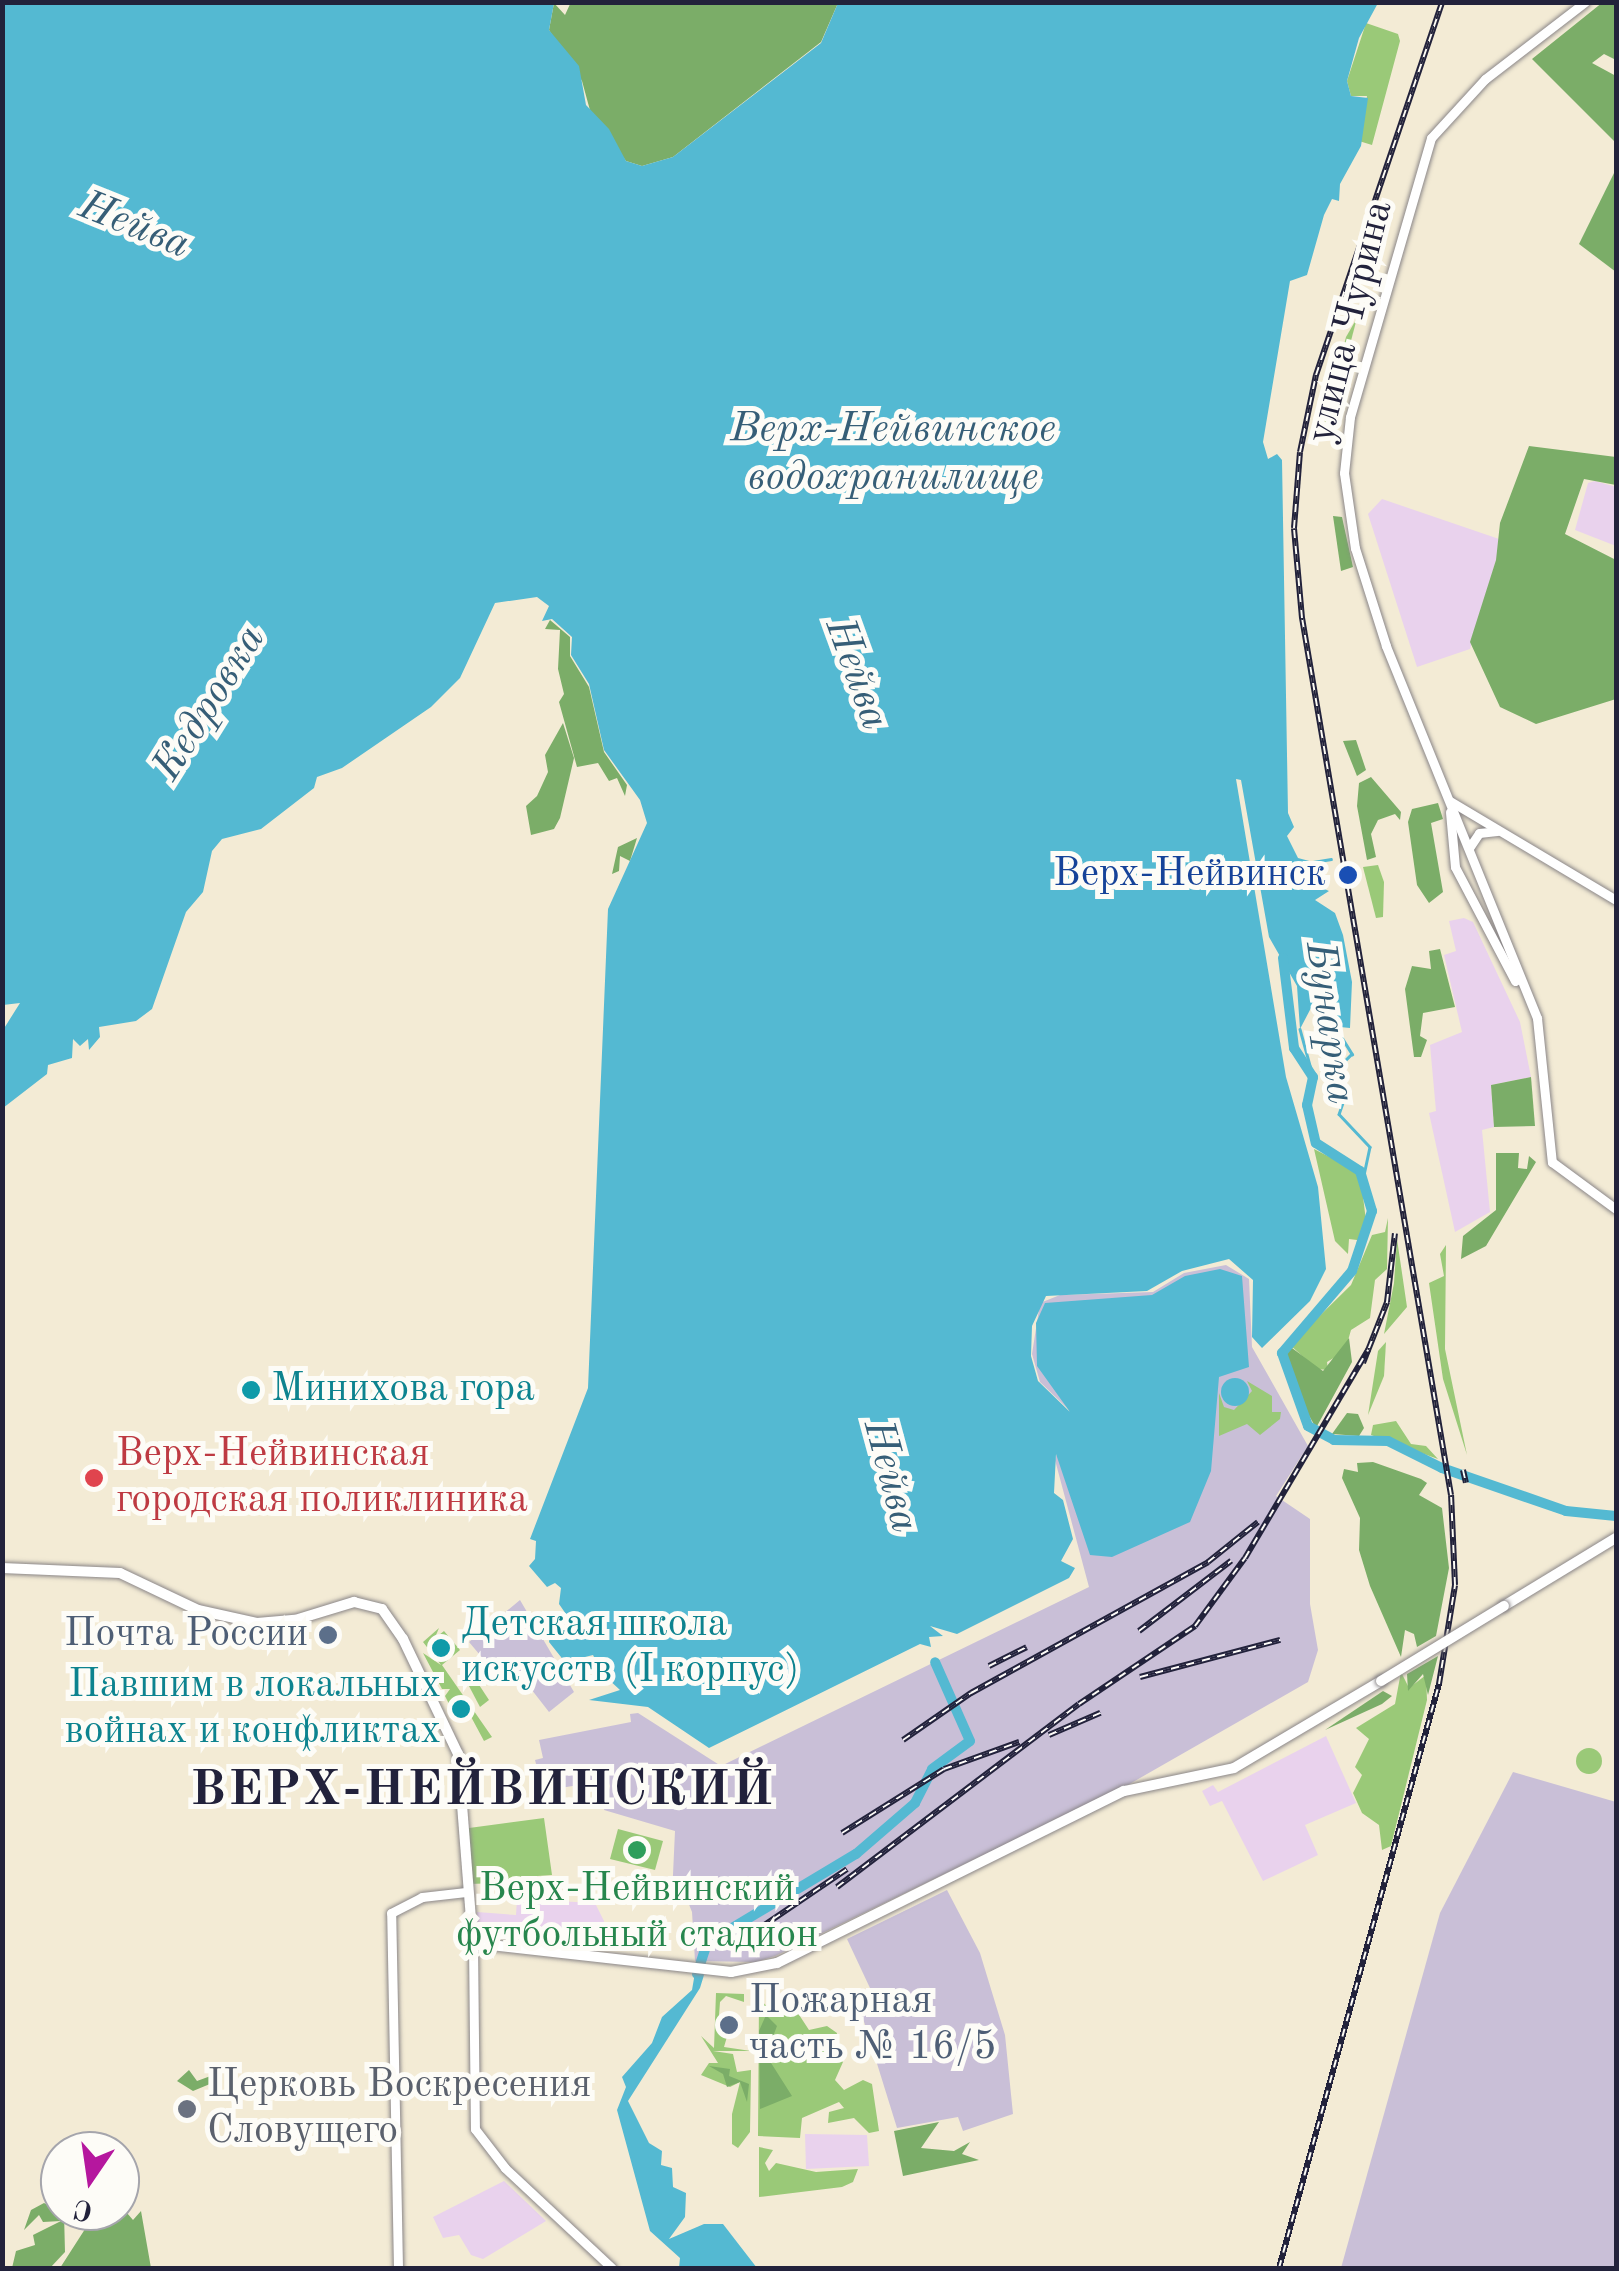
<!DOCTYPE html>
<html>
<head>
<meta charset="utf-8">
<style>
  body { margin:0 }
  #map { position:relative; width:1619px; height:2271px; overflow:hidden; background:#f3ebd5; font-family:"Old Standard TT",serif }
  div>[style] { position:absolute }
  .built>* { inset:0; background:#e9d2ed }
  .industrial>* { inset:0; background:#c9bfd7 }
  .green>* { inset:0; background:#9ac978 }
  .round { border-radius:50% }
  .forest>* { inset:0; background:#7bad68 }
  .water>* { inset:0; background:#54b9d2 }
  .stream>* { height:2.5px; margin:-1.25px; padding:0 1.25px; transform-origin:1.25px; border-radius:1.25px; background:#54b9d2 }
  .river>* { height:10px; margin:-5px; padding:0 5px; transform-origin:5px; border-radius:5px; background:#54b9d2 }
  .roads { filter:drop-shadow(0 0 2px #8a8688) drop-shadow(0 0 2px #8a8688) }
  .secondary>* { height:9px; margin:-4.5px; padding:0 4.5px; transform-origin:4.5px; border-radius:4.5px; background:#fff }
  .primary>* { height:10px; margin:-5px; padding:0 5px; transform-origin:5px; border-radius:5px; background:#fff }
  .rail>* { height:6px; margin-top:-3px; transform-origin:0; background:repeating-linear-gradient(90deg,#fdfcf7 0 8px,#22223b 0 16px); box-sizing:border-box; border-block:2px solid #22223b }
  .bridges { filter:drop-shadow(0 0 2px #8a8688) drop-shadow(0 0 2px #8a8688) }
  .primary-bridge>* { height:10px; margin:-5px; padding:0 5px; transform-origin:5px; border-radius:5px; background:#fff }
  .dots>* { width:28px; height:28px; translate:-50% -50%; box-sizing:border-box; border:5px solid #fdfcf7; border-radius:50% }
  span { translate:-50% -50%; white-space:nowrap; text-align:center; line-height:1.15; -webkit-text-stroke:10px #fdfcf7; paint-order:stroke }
  .street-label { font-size:40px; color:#22223b }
  .transit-label { font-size:40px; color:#164399 }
  .right { translate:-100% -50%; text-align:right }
  .culture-label { font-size:40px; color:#0d838f }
  .left { translate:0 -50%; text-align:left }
  .health-label { font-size:40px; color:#be3a42 }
  .service-label { font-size:40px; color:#4e5e75 }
  .leisure-label { font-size:40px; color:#27864d }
  .worship-label { font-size:40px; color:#5b616d }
  .water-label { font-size:42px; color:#365e77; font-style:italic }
  .district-label { font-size:50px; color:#22223b; font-weight:700; letter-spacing:2.5px }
  .frame { position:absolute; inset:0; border:5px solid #22223b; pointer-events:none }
  .north { position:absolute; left:40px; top:2131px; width:100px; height:100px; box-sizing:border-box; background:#fdfcf7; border:2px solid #a5a5ac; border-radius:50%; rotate:193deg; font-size:28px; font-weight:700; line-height:40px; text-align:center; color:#22223b }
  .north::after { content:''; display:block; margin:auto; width:35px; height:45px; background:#b5179e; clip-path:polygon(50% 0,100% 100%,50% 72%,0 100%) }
</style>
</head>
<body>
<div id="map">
  <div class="built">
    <i style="clip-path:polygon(1595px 481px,1616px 487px,1616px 546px,1575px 530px,1588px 483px)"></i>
    <i style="clip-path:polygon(1382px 499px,1502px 540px,1470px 649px,1417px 667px,1368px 514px)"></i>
    <i style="clip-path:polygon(1464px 918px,1473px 922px,1520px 1022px,1531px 1077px,1491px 1085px,1494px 1127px,1482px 1130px,1490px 1212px,1455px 1232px,1429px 1113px,1436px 1111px,1430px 1045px,1462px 1032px,1444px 955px,1456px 951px,1449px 921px)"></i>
    <i style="clip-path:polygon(1326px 1736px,1356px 1803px,1305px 1825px,1318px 1855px,1263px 1881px,1222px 1801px,1210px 1806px,1202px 1791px,1213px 1785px,1218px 1792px)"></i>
    <i style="clip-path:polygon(517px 1899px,595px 1903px,604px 1921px,601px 1947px,477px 1936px,477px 1912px,516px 1915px)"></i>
    <i style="clip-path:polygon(805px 2134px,867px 2135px,869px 2166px,806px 2169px)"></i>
    <i style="clip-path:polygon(504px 2181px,546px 2221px,483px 2259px,471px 2255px,459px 2235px,443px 2238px,433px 2217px)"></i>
  </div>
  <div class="industrial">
    <i style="clip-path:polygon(1226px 1265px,1249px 1279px,1252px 1347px,1308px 1446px,1276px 1496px,1310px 1519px,1310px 1604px,1318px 1650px,1308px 1682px,1126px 1786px,775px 1956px,756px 1962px,695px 1961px,692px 1912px,686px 1897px,672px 1896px,675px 1831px,604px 1810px,610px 1786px,602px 1765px,588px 1771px,596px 1782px,543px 1791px,535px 1760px,543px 1758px,539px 1740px,631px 1722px,630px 1714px,638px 1713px,721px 1766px,1089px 1587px,1055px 1460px,1069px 1410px,1040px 1382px,1032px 1354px,1040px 1303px,1060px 1295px,1153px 1292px,1184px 1273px)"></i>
    <i style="clip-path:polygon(520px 1600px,574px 1692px,549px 1712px,521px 1676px,506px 1686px,469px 1642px)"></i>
    <i style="clip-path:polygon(1513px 1772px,1616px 1802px,1616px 2268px,1341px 2268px,1440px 1913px)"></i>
    <i style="clip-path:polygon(947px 1890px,980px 1953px,1005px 2035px,1013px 2114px,963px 2131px,958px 2117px,897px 2128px,861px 2012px,877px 2003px,847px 1939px)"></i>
  </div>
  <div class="green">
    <i style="clip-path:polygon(1366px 23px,1398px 34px,1400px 41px,1372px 145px,1359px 141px,1367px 96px,1351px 96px,1347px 81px)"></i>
    <i style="clip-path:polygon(1357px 318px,1338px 390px,1324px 425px,1346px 337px)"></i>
    <i style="clip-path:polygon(1378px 865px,1384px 882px,1383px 917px,1376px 918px,1363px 867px)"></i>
    <i style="clip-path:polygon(1314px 1149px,1351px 1168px,1361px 1180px,1366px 1221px,1355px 1259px,1357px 1240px,1349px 1239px,1348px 1254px,1335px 1241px)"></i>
    <i style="clip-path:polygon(1388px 1218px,1387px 1269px,1375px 1280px,1370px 1318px,1351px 1330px,1345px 1351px,1327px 1362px,1328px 1370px,1317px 1369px,1290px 1345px,1351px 1285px,1372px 1235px,1385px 1232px)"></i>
    <i style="clip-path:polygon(1397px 1239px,1407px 1307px,1384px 1334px,1394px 1283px)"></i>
    <i style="clip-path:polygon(1446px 1245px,1445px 1349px,1467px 1455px,1443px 1379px,1429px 1283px,1444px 1276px,1440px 1254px)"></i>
    <i style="clip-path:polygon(1386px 1342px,1384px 1376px,1368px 1415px,1378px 1351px)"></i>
    <i style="clip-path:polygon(1247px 1381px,1272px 1396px,1272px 1412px,1281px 1412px,1280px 1419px,1260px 1435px,1247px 1424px,1219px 1436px,1219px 1393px,1224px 1407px,1234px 1410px,1252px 1391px)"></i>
    <i style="clip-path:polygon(1396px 1421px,1411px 1444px,1426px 1446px,1438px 1459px,1371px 1435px,1373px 1425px)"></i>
    <i style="clip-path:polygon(439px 1628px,431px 1647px,441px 1658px,451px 1650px,439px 1635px,444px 1631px,460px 1650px,442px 1665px,492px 1737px,484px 1741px,469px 1713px,457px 1720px,445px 1696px,450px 1689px,442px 1689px,423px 1653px,441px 1665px,423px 1642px)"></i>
    <i style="clip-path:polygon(464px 1662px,489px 1700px,480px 1707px,460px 1669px)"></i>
    <i style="clip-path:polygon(1401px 1672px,1409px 1688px,1426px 1675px,1427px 1700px,1391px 1846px,1382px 1850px,1379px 1825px,1362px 1813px,1353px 1793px,1362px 1775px,1355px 1767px,1369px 1739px,1356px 1728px,1395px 1704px)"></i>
    <i class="round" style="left:1576px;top:1748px;width:26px;height:26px"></i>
    <i style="clip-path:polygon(544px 1818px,552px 1875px,509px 1878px,508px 1891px,498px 1891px,497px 1883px,470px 1884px,469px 1828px)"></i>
    <i style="clip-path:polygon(618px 1829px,663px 1841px,655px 1870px,610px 1859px)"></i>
    <i style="clip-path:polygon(716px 1993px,744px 1994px,744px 2002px,726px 1996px,720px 2002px,718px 2029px,729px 2030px,724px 2047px,751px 2051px,713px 2051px,733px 2054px,737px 2072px,751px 2070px,750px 2132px,738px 2148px,732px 2144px,732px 2114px,740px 2082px,730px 2087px,701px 2075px,709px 2063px,718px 2063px,701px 2036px,714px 2048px)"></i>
    <i style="clip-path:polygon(759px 1998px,777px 2017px,792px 2004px,809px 2030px,827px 2026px,837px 2033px,834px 2054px,843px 2062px,835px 2080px,844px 2090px,863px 2080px,872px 2084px,879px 2131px,869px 2133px,854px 2118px,828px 2123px,829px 2112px,844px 2108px,839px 2102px,802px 2118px,800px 2138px,758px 2136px)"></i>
    <i style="clip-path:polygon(759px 2147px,773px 2150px,765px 2163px,769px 2171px,776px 2163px,816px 2172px,858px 2169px,853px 2182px,842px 2187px,759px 2197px)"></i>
  </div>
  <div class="forest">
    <i style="clip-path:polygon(571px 2px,838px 3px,821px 42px,673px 157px,642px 166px,626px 161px,591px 114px,582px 81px,549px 30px,554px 3px,565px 15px)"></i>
    <i style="clip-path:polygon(1603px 2px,1616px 3px,1616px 60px,1604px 54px,1592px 63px,1616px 76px,1616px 143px,1532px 59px)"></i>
    <i style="clip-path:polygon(1616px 169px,1616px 272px,1579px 244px)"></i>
    <i style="clip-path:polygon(1529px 446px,1616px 457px,1616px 485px,1584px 479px,1565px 534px,1616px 560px,1616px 699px,1536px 724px,1500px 707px,1470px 642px,1496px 560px,1500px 523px)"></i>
    <i style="clip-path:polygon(1333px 516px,1342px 517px,1353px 567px,1341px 571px)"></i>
    <i style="clip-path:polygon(550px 620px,570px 637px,570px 656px,589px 687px,604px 752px,627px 785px,625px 796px,617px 778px,609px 781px,598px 763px,577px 767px,559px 702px,564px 694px,558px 669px,560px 630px,545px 629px)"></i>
    <i style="clip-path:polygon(563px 723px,574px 758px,560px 818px,554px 829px,531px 835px,526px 806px,537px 796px,548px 772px,545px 755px)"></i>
    <i style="clip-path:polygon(1356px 740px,1366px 770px,1357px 776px,1343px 741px)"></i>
    <i style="clip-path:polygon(1371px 777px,1401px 812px,1400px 820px,1395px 814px,1378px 820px,1371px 834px,1376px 857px,1367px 860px,1357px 806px,1359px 783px)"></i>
    <i style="clip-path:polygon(1438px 803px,1443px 819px,1431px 823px,1443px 892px,1429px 903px,1417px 885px,1408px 822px,1412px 809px)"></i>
    <i style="clip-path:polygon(637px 838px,630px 861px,620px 856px,619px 871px,612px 874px,618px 847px)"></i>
    <i style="clip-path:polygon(1440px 949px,1455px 1007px,1423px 1013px,1420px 1036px,1427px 1040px,1421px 1057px,1414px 1057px,1405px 989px,1412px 966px,1431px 969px,1429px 951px)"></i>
    <i style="clip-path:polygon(1531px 1077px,1535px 1126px,1494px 1127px,1491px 1085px)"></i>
    <i style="clip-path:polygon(1496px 1153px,1519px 1153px,1518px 1168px,1527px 1169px,1529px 1156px,1536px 1162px,1486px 1246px,1461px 1259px,1463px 1236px,1496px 1210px)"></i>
    <i style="clip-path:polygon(1349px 1338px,1352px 1362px,1316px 1428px,1293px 1387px,1286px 1352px,1292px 1348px,1323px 1371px)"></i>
    <i style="clip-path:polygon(1347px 1413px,1358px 1414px,1364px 1428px,1359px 1436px,1332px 1434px)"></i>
    <i style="clip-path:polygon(1373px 1462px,1421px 1479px,1427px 1483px,1419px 1495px,1442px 1508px,1449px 1568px,1436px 1636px,1417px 1647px,1414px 1634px,1405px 1630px,1401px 1657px,1370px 1586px,1359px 1550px,1360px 1518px,1342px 1478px,1344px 1469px,1358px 1472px,1357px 1463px)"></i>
    <i style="clip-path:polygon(1438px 1656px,1428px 1695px,1423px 1674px,1408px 1691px,1407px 1674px)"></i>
    <i style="clip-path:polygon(1383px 1691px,1392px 1696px,1382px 1704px,1325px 1730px)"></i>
    <i style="clip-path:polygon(766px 2015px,777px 2026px,766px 2055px,792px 2096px,760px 2109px,759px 2031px)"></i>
    <i style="clip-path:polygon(709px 2066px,730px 2069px,729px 2076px,749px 2084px,747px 2102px,740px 2082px,727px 2087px,723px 2074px)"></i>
    <i style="clip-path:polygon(189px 2070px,197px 2081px,216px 2074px,222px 2079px,193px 2091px,177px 2081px)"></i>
    <i style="clip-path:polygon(939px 2122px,921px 2148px,954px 2151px,970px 2142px,962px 2154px,979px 2160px,903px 2176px,894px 2131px)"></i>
    <i style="clip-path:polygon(44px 2203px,64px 2213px,65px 2252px,50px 2268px,12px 2268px,16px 2251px,35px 2245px,33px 2235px,61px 2221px,43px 2222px,39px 2215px,24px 2230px,31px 2210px)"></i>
    <i style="clip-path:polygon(84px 2211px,127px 2213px,133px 2220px,141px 2211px,151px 2268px,60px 2268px,87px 2226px)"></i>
  </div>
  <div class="water">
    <i style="clip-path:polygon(3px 2px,554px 3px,549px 30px,579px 66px,586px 105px,609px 129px,626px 161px,642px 166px,673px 157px,821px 43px,838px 3px,1378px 3px,1359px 38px,1347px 81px,1351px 96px,1368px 98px,1361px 146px,1340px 184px,1339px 201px,1332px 199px,1324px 215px,1307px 275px,1290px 281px,1263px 442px,1268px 459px,1277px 454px,1282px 460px,1288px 813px,1294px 827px,1287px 836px,1298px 858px,1313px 862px,1325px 879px,1322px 888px,1329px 891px,1315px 900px,1335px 913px,1343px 935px,1352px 982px,1350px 1028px,1320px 1025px,1311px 1008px,1300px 1029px,1297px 986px,1269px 937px,1241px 780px,1236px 779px,1286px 1077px,1318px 1187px,1326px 1269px,1310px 1301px,1262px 1348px,1252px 1337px,1253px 1280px,1229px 1259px,1182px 1271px,1147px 1291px,1046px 1296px,1032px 1326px,1031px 1356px,1038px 1381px,1070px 1412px,1037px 1366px,1036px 1323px,1045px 1303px,1152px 1295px,1185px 1276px,1220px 1269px,1242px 1276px,1249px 1367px,1219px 1377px,1211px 1471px,1190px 1522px,1112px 1557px,1090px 1555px,1056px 1454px,1054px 1493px,1063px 1500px,1073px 1539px,1061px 1561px,1075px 1568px,1069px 1578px,957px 1634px,930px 1626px,943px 1636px,929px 1637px,931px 1647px,920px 1644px,709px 1748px,648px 1707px,589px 1700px,620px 1690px,606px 1677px,578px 1681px,568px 1666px,593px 1677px,599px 1667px,593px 1655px,565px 1662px,549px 1642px,552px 1623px,561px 1632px,568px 1617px,559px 1604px,561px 1588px,555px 1583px,547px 1587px,529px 1566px,535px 1559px,536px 1541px,530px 1539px,588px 1388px,608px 909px,647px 823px,640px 800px,604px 750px,589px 684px,571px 655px,572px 637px,552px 619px,542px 621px,549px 606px,537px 597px,495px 603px,460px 678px,431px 707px,342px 768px,317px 777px,314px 788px,261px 829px,222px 839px,212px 851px,203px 892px,186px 912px,152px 1009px,136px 1021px,99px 1027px,100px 1037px,89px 1050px,88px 1039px,80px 1046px,73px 1039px,72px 1058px,48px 1065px,47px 1074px,3px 1108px,3px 1030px,20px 1003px,3px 1005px,2px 984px)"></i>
    <i class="round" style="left:1221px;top:1378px;width:28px;height:28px"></i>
    <i style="clip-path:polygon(697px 1961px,704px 1975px,700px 1988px,628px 2101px,649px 2143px,662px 2151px,661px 2165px,672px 2168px,673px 2187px,686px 2193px,685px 2217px,669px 2239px,704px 2224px,723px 2224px,757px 2268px,679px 2268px,680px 2258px,650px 2231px,617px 2110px,626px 2087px,622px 2077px,652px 2043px,662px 2017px,692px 1990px)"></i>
  </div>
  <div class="stream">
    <i style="left:1313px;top:862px;width:18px;rotate:-9deg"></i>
    <i style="left:1336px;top:1028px;width:31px;rotate:58deg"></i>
    <i style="left:1352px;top:1054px;width:17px;rotate:135deg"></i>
    <i style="left:1340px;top:1066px;width:31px;rotate:81deg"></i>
    <i style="left:1345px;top:1097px;width:18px;rotate:109deg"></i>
    <i style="left:1339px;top:1114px;width:45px;rotate:46.8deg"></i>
    <i style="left:1370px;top:1147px;width:30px;rotate:102deg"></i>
    <i style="left:1300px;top:1029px;width:41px;rotate:74.6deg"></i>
  </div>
  <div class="river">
    <i style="left:1283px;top:958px;width:91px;rotate:83deg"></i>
    <i style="left:1294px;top:1048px;width:35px;rotate:57deg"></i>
    <i style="left:1313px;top:1077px;width:29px;rotate:102deg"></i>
    <i style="left:1307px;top:1105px;width:39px;rotate:77deg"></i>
    <i style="left:1316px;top:1143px;width:52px;rotate:32.5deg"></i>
    <i style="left:1360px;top:1171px;width:42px;rotate:73.3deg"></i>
    <i style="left:1372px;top:1211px;width:63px;rotate:108.4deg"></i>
    <i style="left:1352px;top:1271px;width:108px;rotate:130.5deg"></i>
    <i style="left:1282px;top:1353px;width:77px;rotate:70.4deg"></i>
    <i style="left:1308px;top:1426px;width:30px;rotate:28deg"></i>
    <i style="left:1334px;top:1440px;width:54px;rotate:1.1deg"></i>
    <i style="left:1388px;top:1441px;width:60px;rotate:26.6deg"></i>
    <i style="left:1442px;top:1468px;width:131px;rotate:19.1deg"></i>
    <i style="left:1566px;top:1511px;width:50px;rotate:5.7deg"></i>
    <i style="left:697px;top:1974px;width:33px;rotate:-72deg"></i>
    <i style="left:707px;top:1943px;width:174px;rotate:-30.9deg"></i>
    <i style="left:856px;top:1854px;width:78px;rotate:-40.8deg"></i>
    <i style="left:915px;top:1803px;width:38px;rotate:-63deg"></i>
    <i style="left:932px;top:1769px;width:47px;rotate:-36.4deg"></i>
    <i style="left:970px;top:1741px;width:86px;rotate:-113.9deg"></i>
  </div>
  <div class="roads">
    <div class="secondary">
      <i style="left:1585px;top:2px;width:126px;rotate:142.4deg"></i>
      <i style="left:1485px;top:79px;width:80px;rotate:132.5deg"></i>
      <i style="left:1431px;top:138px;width:291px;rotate:106.2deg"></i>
      <i style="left:1350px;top:417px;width:56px;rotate:96.1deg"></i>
      <i style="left:1344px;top:473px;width:76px;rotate:81.7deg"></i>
      <i style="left:1355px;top:548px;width:103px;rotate:72.4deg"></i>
      <i style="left:1386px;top:646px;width:401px;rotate:67.9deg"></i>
      <i style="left:1537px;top:1018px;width:145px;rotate:84.1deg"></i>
      <i style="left:1552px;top:1162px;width:79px;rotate:36.3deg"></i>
      <i style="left:1450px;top:801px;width:193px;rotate:30.8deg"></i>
      <i style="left:1450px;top:812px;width:55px;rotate:84.8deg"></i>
      <i style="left:1455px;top:867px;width:129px;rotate:62.2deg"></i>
      <i style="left:1469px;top:848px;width:18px;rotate:-56deg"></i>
      <i style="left:1479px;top:833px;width:18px;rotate:-6deg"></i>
      <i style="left:473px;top:1943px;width:186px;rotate:89.4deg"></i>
      <i style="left:475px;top:2129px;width:49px;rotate:52.4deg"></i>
      <i style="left:505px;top:2168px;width:146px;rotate:43.1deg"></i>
      <i style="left:398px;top:2268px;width:355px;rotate:-91.1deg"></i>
      <i style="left:391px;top:1913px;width:35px;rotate:-27deg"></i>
      <i style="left:422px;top:1897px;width:44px;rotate:-6.5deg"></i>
    </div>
    <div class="primary">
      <i style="left:2px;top:1568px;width:118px;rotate:2.4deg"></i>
      <i style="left:120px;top:1573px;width:86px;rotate:25.4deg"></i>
      <i style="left:198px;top:1610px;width:60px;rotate:12.4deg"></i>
      <i style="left:257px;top:1623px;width:38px;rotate:-5deg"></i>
      <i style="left:295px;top:1620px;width:62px;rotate:-17deg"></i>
      <i style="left:354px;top:1602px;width:29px;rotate:14deg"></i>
      <i style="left:382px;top:1609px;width:37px;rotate:55deg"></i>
      <i style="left:403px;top:1639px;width:127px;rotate:64.4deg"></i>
      <i style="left:458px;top:1754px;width:190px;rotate:85.5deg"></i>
      <i style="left:473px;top:1943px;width:260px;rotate:6.4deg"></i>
      <i style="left:731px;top:1972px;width:47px;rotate:-11.1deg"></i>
      <i style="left:777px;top:1963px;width:387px;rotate:-26.4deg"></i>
      <i style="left:1124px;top:1791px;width:112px;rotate:-11.8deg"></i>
      <i style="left:1234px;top:1768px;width:171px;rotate:-30.6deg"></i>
      <i style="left:1504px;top:1606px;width:131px;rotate:-31.3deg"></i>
    </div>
  </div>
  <div class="rail">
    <i style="left:1363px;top:1363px;width:66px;rotate:-68.5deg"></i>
    <i style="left:1387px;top:1302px;width:69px;rotate:-83.4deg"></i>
    <i style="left:1463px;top:1470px;width:13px;rotate:77deg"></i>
    <i style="left:1139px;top:1631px;width:116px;rotate:-37.3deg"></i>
    <i style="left:989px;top:1666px;width:42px;rotate:-26.6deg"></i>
    <i style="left:1140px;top:1677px;width:145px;rotate:-14.8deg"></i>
    <i style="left:1049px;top:1735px;width:56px;rotate:-23.3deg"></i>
    <i style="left:903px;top:1740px;width:83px;rotate:-34.7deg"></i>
    <i style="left:971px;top:1693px;width:271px;rotate:-28.9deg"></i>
    <i style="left:1208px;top:1562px;width:64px;rotate:-38.7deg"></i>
    <i style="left:842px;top:1833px;width:120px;rotate:-32.1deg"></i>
    <i style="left:944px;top:1769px;width:80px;rotate:-19.8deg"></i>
    <i style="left:837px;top:1887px;width:303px;rotate:-37.1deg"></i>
    <i style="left:1079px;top:1704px;width:140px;rotate:-33.9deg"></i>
    <i style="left:1195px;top:1626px;width:84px;rotate:-53.7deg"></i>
    <i style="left:1245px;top:1558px;width:242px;rotate:-59.4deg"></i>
    <i style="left:760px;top:1928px;width:105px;rotate:-34.1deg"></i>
    <i style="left:1279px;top:2268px;width:606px;rotate:-74.68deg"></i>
    <i style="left:1439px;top:1684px;width:100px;rotate:-80.8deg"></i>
    <i style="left:1455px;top:1585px;width:90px;rotate:-92.5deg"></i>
    <i style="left:1451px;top:1495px;width:890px;rotate:-99.64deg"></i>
    <i style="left:1302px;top:618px;width:90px;rotate:-95.1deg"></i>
    <i style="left:1294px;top:528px;width:76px;rotate:-85.5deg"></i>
    <i style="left:1300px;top:452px;width:79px;rotate:-78.3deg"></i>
    <i style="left:1316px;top:375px;width:394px;rotate:-71.3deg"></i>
  </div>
  <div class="bridges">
    <div class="primary-bridge">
      <i style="left:1381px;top:1681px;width:144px;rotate:-31.4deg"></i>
    </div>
  </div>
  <div class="dots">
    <i style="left:1348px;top:875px;background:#1a4fb4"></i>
    <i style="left:251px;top:1390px;background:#0f9aa8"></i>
    <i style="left:94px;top:1478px;background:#e0444e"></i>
    <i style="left:328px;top:1635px;background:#5c6f8a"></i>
    <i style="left:441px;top:1648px;background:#0f9aa8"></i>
    <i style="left:461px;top:1709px;background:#0f9aa8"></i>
    <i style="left:637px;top:1850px;background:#2e9e5b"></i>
    <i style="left:729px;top:2025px;background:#5c6f8a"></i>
    <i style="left:187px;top:2109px;background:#6b7280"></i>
  </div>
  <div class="street-label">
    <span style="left:1351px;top:322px;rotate:-76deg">улица Чурина</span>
  </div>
  <div class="transit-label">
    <span class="right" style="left:1326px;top:875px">Верх-Нейвинск</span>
  </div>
  <div class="culture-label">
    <span class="left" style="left:271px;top:1390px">Минихова гора</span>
    <span class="left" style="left:461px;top:1648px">Детская школа<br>искусств (I корпус)</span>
    <span class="right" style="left:441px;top:1709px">Павшим в локальных<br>войнах и конфликтах</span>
  </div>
  <div class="health-label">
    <span class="left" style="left:116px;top:1478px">Верх-Нейвинская<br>городская поликлиника</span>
  </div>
  <div class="service-label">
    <span class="right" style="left:308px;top:1635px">Почта России</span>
    <span class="left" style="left:749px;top:2025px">Пожарная<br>часть № 16/5</span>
  </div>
  <div class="leisure-label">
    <span style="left:637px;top:1913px">Верх-Нейвинский<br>футбольный стадион</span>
  </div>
  <div class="worship-label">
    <span class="left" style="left:207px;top:2109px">Церковь Воскресения<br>Словущего</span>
  </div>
  <div class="water-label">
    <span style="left:134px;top:226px;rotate:22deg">Нейва</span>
    <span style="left:893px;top:454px">Верх-Нейвинское<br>водохранилище</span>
    <span style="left:856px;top:674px;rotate:70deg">Нейва</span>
    <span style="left:210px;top:703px;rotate:-58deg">Кедровка</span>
    <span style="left:1329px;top:1023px;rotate:82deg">Бунарка</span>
    <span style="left:890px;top:1476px;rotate:75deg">Нейва</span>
  </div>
  <div class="district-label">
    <span style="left:483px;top:1792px">ВЕРХ-НЕЙВИНСКИЙ</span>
  </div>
  <div class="frame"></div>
  <div class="north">С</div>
</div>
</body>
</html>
